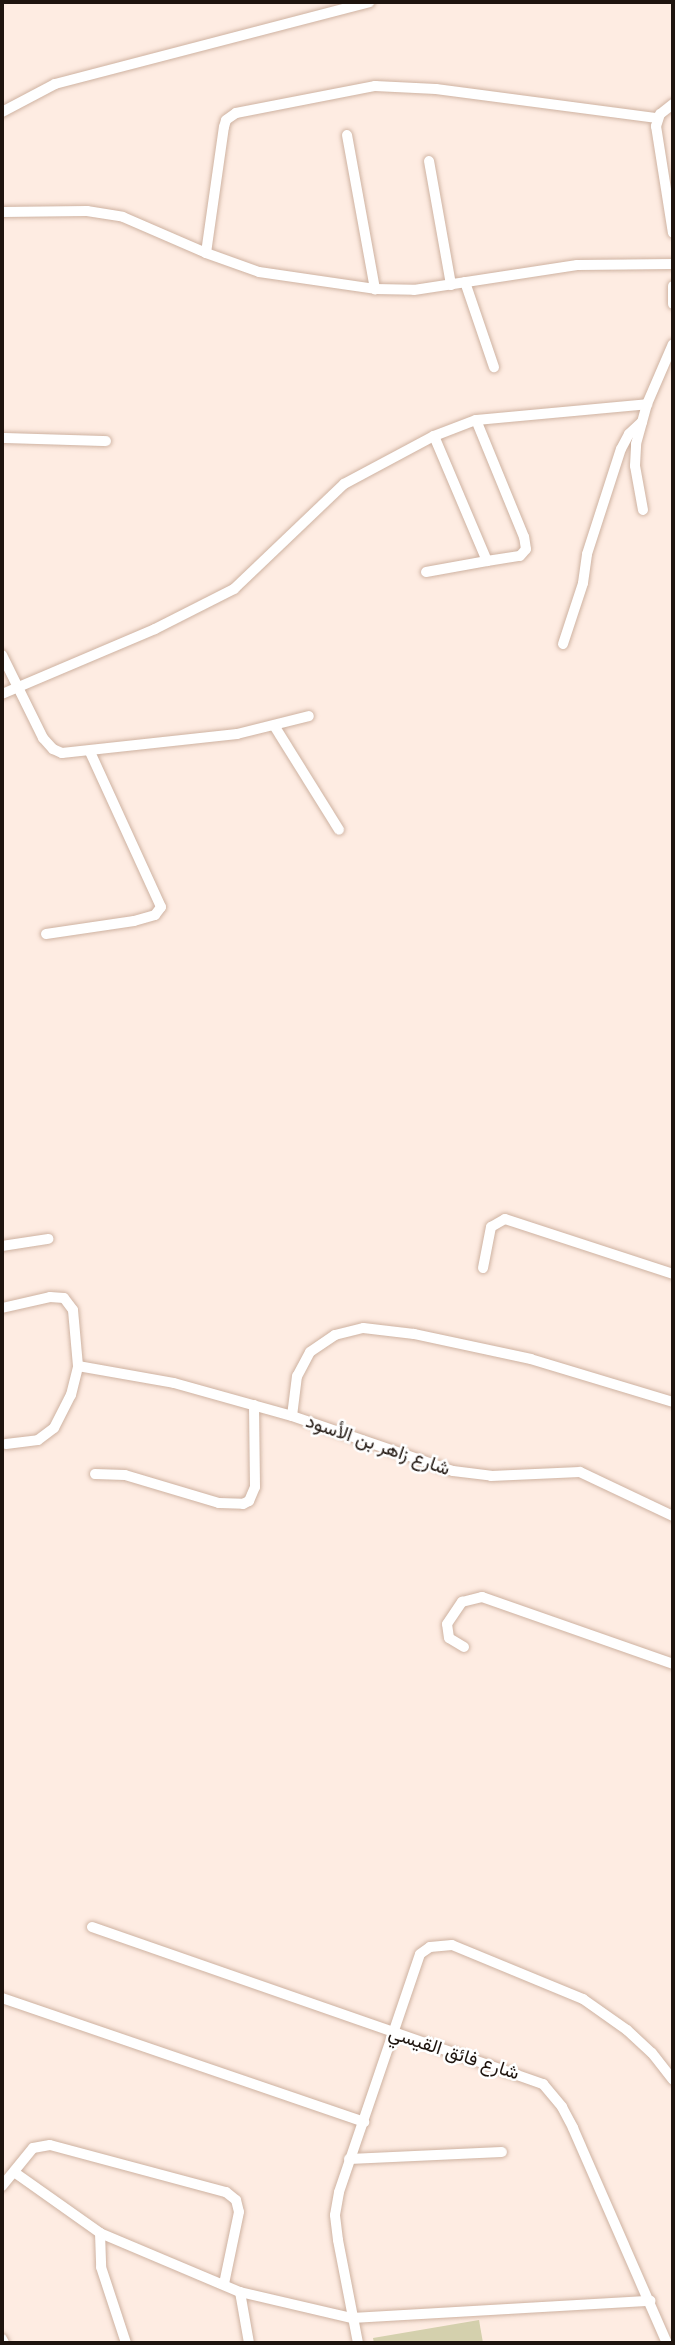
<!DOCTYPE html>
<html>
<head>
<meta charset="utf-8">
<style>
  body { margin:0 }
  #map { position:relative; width:675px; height:2345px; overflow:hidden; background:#feece2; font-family:Quicksand,Vazirmatn,sans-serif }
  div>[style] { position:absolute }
  .green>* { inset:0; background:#d4d0ad }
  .roads { filter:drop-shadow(0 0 2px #ceb2a1) drop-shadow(0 0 2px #ceb2a1) }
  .minor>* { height:10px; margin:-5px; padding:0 5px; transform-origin:5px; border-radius:5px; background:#fff }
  span { translate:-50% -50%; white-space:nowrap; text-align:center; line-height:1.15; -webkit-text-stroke:5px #fff; paint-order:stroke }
  .street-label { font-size:19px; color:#1e140e }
  .frame { position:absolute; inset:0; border:4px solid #1e140e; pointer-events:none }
</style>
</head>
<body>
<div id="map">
  <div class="green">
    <i style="clip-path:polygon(479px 2320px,483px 2343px,374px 2343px,373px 2338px)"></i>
  </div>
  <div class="roads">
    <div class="minor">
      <i style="left:673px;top:104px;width:16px;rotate:142deg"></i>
      <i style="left:660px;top:114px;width:13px;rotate:108deg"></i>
      <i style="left:656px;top:126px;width:108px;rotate:81deg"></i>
      <i style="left:2px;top:112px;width:60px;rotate:-27.8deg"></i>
      <i style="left:55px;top:84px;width:325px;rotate:-14.6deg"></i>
      <i style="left:347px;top:135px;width:157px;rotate:79.7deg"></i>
      <i style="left:429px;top:161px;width:126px;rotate:79.9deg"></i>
      <i style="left:2px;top:212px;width:85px;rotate:-0.7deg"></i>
      <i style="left:87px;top:211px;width:36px;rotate:9deg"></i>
      <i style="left:123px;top:217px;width:90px;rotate:23.4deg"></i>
      <i style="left:206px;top:253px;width:56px;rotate:19.7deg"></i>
      <i style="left:259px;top:272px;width:117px;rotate:8.3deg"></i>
      <i style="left:375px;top:289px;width:39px;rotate:1deg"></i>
      <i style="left:414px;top:290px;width:165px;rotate:-8.7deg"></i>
      <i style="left:577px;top:265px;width:96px;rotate:-0.6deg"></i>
      <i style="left:206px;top:253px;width:127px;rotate:-81.9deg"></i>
      <i style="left:224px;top:127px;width:7px;rotate:-74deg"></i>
      <i style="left:226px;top:120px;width:12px;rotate:-35deg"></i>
      <i style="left:236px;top:113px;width:142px;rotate:-11deg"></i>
      <i style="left:375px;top:86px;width:61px;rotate:2.8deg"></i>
      <i style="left:436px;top:89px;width:223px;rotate:7.5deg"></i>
      <i style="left:465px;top:282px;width:90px;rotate:71.2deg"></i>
      <i style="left:673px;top:286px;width:18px;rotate:90deg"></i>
      <i style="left:434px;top:436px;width:136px;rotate:67deg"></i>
      <i style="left:487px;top:561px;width:33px;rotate:-9deg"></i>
      <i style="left:520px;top:556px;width:9px;rotate:-49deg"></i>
      <i style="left:526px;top:549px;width:12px;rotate:-99deg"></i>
      <i style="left:524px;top:537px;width:126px;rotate:-112.3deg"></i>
      <i style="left:2px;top:438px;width:104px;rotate:1.7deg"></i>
      <i style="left:643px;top:510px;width:45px;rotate:-100.3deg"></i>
      <i style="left:635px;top:466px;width:22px;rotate:-87deg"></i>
      <i style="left:636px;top:444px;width:41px;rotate:-74.6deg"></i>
      <i style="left:647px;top:404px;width:65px;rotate:-66.6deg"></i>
      <i style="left:426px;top:572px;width:62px;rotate:-10.2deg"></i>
      <i style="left:563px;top:644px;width:64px;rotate:-71.8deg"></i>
      <i style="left:583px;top:583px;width:29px;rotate:-82deg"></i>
      <i style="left:587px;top:554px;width:110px;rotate:-72.1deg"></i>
      <i style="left:621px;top:449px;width:17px;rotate:-62deg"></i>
      <i style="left:629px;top:434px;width:18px;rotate:-43deg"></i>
      <i style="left:2px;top:655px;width:93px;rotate:63.7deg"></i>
      <i style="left:43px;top:738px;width:15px;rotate:48deg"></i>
      <i style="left:53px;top:749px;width:10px;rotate:24deg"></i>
      <i style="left:62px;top:753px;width:176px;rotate:-6.2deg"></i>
      <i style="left:237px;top:734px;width:74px;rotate:-14deg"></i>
      <i style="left:2px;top:694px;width:166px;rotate:-23deg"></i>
      <i style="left:155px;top:629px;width:89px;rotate:-26.9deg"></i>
      <i style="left:234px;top:589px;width:152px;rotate:-43.7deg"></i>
      <i style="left:344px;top:484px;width:102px;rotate:-28.1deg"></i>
      <i style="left:434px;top:436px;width:45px;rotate:-20.9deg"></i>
      <i style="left:476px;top:420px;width:172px;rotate:-5.3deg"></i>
      <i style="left:275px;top:727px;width:121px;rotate:58.1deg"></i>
      <i style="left:46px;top:934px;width:89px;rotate:-8.4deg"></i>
      <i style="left:134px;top:921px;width:22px;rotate:-16deg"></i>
      <i style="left:155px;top:915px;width:10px;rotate:-53deg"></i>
      <i style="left:161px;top:907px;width:170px;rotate:-114.6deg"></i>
      <i style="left:2px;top:1246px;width:47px;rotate:-8.7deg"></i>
      <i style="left:483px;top:1268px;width:42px;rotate:-79deg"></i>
      <i style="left:491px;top:1227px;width:16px;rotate:-30deg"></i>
      <i style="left:505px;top:1219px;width:177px;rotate:18.1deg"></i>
      <i style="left:2px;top:1308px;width:49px;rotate:-12.9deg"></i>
      <i style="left:50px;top:1297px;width:14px;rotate:4deg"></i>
      <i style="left:64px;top:1298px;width:15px;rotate:53deg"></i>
      <i style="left:73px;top:1310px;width:56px;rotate:84.9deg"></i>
      <i style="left:78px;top:1366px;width:97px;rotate:10deg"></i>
      <i style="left:174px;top:1383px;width:123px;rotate:15.6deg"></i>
      <i style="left:673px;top:1402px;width:148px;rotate:-163.2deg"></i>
      <i style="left:531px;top:1359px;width:120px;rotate:-167.9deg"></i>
      <i style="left:414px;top:1334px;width:51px;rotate:-173.3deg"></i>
      <i style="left:363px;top:1328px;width:29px;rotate:166deg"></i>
      <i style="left:335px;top:1335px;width:30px;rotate:146deg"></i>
      <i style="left:310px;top:1352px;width:27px;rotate:118deg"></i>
      <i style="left:297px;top:1376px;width:40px;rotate:97.1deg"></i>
      <i style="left:292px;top:1416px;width:170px;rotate:18.9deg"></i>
      <i style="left:453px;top:1471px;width:38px;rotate:7deg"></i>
      <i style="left:491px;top:1476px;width:89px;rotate:-2.6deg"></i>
      <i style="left:580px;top:1472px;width:103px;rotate:25.3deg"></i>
      <i style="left:6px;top:1444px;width:32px;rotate:-7deg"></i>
      <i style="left:38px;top:1440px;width:20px;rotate:-37deg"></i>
      <i style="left:54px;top:1428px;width:37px;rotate:-63deg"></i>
      <i style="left:71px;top:1395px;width:30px;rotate:-76deg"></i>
      <i style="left:95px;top:1474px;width:30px;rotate:2deg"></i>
      <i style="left:125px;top:1475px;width:98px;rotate:16.6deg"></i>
      <i style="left:219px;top:1503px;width:24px;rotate:2deg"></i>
      <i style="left:243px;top:1504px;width:7px;rotate:-27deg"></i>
      <i style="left:249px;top:1501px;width:15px;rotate:-67deg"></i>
      <i style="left:255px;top:1487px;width:82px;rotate:-90.7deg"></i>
      <i style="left:464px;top:1647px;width:17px;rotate:-149deg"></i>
      <i style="left:449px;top:1638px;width:14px;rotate:-98deg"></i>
      <i style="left:447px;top:1624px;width:27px;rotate:-56deg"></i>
      <i style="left:462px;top:1602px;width:21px;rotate:-14deg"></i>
      <i style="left:482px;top:1597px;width:202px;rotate:19.3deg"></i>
      <i style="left:92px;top:1927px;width:478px;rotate:19.2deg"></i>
      <i style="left:543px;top:2084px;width:30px;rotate:50deg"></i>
      <i style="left:562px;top:2107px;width:24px;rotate:62deg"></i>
      <i style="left:573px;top:2128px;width:235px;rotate:66.4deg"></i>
      <i style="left:2px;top:1998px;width:383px;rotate:18.9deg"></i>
      <i style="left:349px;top:2159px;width:153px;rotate:-2.6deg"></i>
      <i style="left:14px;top:2172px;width:105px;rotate:35.3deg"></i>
      <i style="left:100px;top:2233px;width:152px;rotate:22.9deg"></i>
      <i style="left:240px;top:2292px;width:115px;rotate:13.1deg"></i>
      <i style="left:352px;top:2318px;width:299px;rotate:-3.3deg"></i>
      <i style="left:2px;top:2186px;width:49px;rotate:-50.8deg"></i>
      <i style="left:33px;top:2148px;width:17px;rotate:-10deg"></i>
      <i style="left:50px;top:2145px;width:182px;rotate:15deg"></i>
      <i style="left:226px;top:2192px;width:13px;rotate:39deg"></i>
      <i style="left:236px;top:2200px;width:12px;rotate:76deg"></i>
      <i style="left:239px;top:2212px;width:74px;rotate:101.8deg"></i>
      <i style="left:100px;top:2233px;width:34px;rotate:88deg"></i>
      <i style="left:101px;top:2267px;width:80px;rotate:71.8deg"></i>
      <i style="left:240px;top:2292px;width:52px;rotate:80deg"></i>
      <i style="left:2px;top:2339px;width:4px;rotate:63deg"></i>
      <i style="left:358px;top:2343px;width:105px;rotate:-101deg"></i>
      <i style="left:338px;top:2240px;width:25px;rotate:-97deg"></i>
      <i style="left:335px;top:2215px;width:23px;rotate:-80deg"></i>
      <i style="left:339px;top:2192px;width:251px;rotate:-71.2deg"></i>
      <i style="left:420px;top:1954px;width:12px;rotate:-35deg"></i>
      <i style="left:430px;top:1947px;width:22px;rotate:-5deg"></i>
      <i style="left:452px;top:1945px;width:142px;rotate:22.4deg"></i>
      <i style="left:583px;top:1999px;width:54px;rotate:35.2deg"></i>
      <i style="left:627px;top:2030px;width:34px;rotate:43deg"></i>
      <i style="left:652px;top:2053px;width:34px;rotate:52deg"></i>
    </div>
  </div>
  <div class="street-label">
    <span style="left:378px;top:1445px;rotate:19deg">شارع زاهر بن الأسود</span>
    <span style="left:454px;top:2053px;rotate:18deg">شارع فائق القيسي</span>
  </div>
  <div class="frame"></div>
</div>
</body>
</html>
